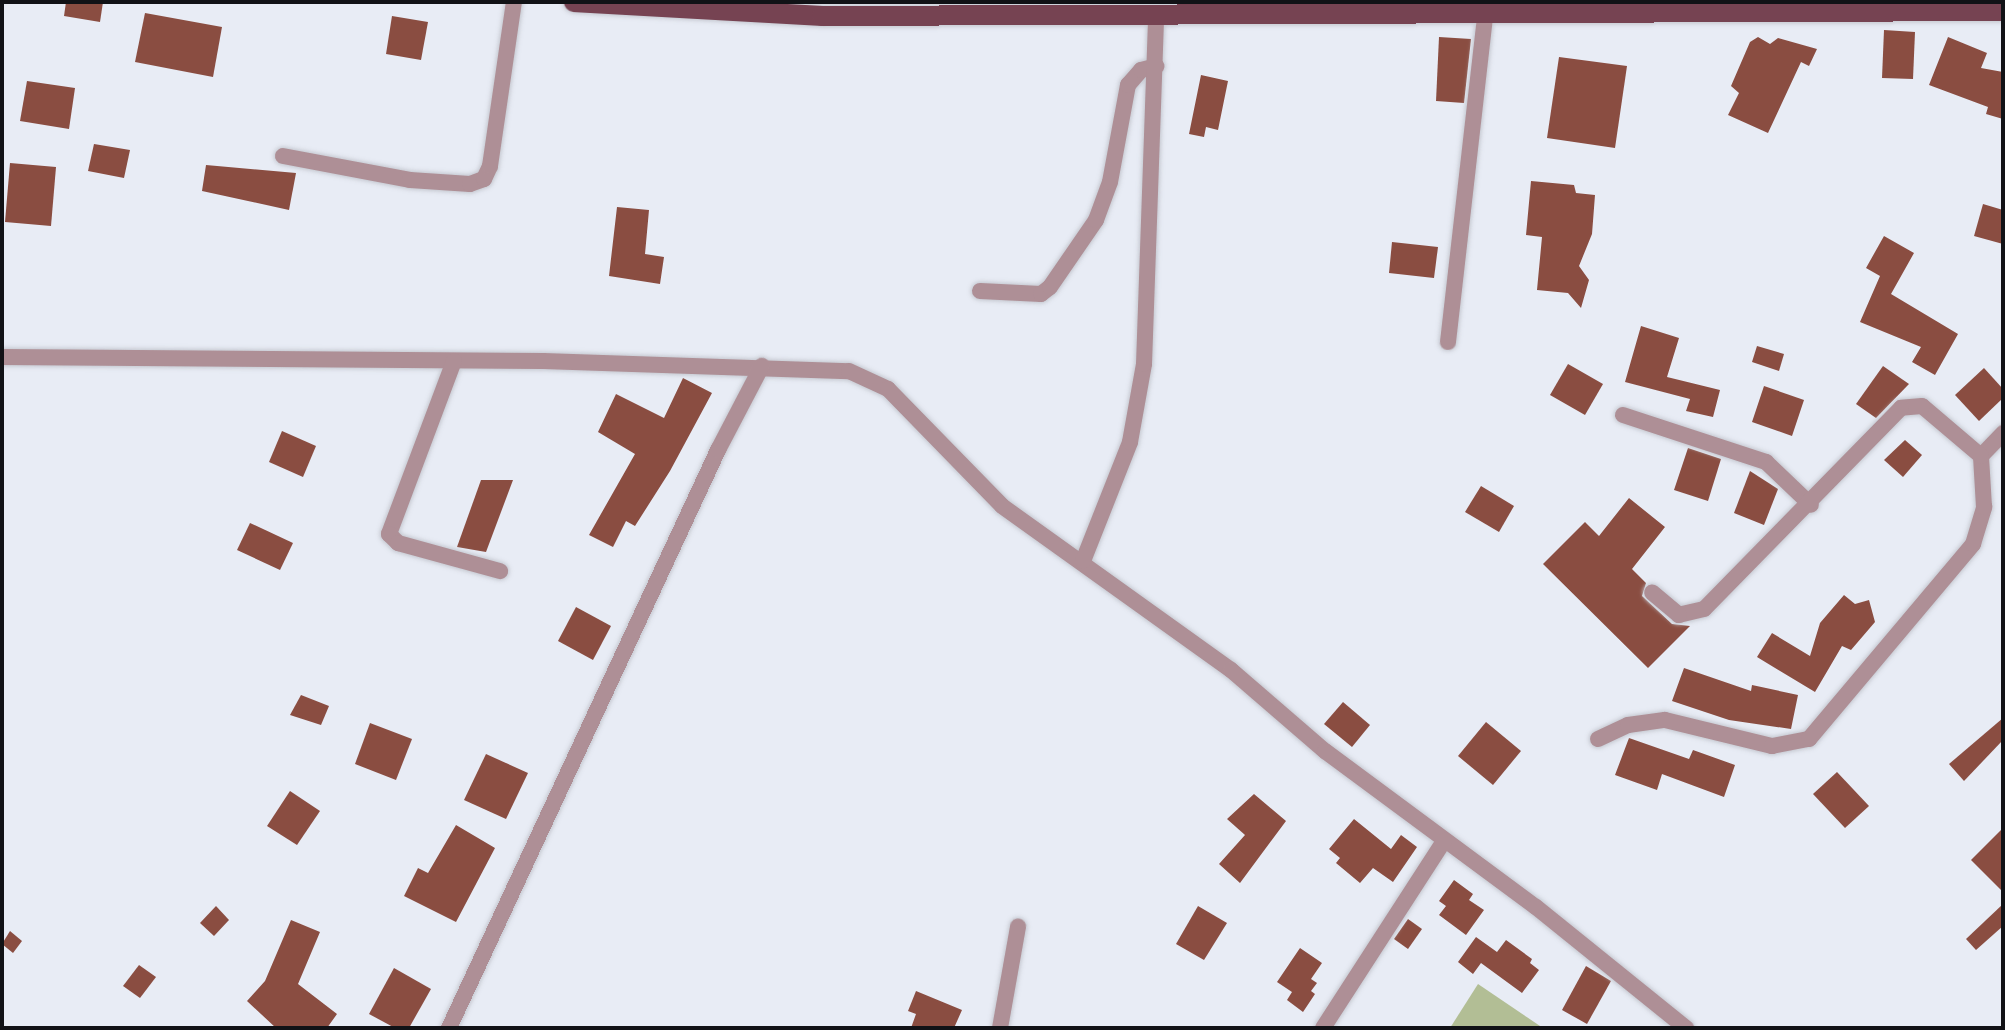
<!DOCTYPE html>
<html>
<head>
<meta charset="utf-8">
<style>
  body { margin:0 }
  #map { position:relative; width:2005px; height:1030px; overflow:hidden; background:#e8ecf5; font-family:"Roboto Condensed",sans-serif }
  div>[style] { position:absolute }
  .green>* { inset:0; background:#b2be95 }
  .building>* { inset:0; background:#8a4d41 }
  .roads { filter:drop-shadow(0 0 2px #c6c9d1) drop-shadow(0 0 2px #c6c9d1) }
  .minor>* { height:16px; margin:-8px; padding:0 8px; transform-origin:8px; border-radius:8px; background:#ae8f96 }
  .primary>* { height:20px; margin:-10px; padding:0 10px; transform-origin:10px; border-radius:10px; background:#764352 }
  span { translate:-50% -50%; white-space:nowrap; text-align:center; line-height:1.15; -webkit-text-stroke:8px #f7f9fe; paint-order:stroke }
  .frame { position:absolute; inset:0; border:4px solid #111216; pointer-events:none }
</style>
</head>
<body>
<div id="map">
  <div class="green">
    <i style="clip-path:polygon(1478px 984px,1543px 1028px,1450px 1028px)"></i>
  </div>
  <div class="building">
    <i style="clip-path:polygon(66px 2px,103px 2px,100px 22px,64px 16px)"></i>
    <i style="clip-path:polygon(145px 13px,222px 27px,213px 77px,135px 62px)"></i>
    <i style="clip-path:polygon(392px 16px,428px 22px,421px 60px,386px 54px)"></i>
    <i style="clip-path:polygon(1884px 30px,1915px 32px,1913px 79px,1882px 78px)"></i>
    <i style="clip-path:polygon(1439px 37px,1471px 39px,1464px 103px,1436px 101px)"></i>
    <i style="clip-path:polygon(1758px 37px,1770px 44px,1778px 38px,1817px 49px,1809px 66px,1801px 62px,1768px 133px,1728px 115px,1739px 93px,1731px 86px,1750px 42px)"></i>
    <i style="clip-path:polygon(1948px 37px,1987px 53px,1981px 68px,2003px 72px,2003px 119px,1986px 114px,1988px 107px,1929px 85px)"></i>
    <i style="clip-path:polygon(1559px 57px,1627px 66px,1615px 148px,1547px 138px)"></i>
    <i style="clip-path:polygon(1201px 75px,1228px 81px,1218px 130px,1206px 127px,1204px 137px,1189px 134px)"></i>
    <i style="clip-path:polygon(27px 81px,75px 88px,69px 129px,20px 121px)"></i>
    <i style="clip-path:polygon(94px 144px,130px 150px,124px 178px,88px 171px)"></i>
    <i style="clip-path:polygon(10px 163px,56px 167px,51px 226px,5px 222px)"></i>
    <i style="clip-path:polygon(206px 165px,296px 173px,289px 210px,202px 191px)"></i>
    <i style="clip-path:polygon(1531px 181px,1574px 185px,1576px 193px,1595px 195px,1592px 234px,1579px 266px,1589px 280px,1581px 308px,1568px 293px,1537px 290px,1542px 237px,1526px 235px)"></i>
    <i style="clip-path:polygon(1983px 204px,2003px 210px,2003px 244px,1974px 236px)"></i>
    <i style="clip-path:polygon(617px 207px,649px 210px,645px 254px,664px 257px,660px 284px,609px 276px)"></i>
    <i style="clip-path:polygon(1884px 236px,1914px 253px,1891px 294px,1958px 334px,1935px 375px,1912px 362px,1921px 347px,1860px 322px,1880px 276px,1866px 268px)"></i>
    <i style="clip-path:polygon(1392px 242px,1438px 247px,1434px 278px,1389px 273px)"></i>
    <i style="clip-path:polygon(1641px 326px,1679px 338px,1667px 377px,1720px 390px,1713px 417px,1686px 411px,1690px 399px,1625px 382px)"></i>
    <i style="clip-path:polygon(1757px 346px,1784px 354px,1779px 371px,1752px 362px)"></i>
    <i style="clip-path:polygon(1568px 364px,1603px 384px,1585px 415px,1550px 395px)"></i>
    <i style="clip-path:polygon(1883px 366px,1909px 384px,1876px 418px,1856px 404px)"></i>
    <i style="clip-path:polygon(1984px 368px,2003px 389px,2003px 398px,1979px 421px,1955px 395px)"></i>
    <i style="clip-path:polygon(683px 378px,712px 393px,670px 471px,635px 526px,626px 521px,613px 547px,589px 535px,635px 454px,598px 432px,616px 394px,664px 418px)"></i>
    <i style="clip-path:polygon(1764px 386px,1804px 400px,1792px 436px,1752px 422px)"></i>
    <i style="clip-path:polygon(282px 431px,316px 446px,303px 477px,269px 462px)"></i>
    <i style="clip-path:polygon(1905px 440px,1922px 455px,1903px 477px,1884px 460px)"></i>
    <i style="clip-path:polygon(1688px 448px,1721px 459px,1708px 501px,1674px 490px)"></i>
    <i style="clip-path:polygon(1750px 471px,1778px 489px,1764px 525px,1734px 513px)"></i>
    <i style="clip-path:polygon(481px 480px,513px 480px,486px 552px,457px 547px)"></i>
    <i style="clip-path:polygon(1481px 486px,1514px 506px,1499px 532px,1465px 512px)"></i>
    <i style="clip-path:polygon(1629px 498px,1665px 527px,1632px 569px,1646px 583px,1642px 596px,1672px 624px,1690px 626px,1648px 668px,1543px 564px,1585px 522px,1599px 536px)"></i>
    <i style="clip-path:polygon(250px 523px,293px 543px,280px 570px,237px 550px)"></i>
    <i style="clip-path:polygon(1844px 595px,1855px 604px,1869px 600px,1875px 622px,1851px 650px,1842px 646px,1815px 692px,1757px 657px,1772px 633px,1810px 656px,1820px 623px)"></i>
    <i style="clip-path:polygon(576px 607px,611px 626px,593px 660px,558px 641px)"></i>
    <i style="clip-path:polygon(1684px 668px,1751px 691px,1752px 685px,1798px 695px,1791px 729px,1729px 720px,1672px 701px)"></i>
    <i style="clip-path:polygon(301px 695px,329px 706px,321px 725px,290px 715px)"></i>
    <i style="clip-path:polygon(1343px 702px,1370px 725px,1352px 747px,1324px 724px)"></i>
    <i style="clip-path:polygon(2003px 718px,2003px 740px,1964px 781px,1949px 764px)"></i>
    <i style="clip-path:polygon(1486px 722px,1521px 751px,1493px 785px,1458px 756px)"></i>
    <i style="clip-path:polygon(370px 723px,412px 739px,396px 780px,355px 764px)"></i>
    <i style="clip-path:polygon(1629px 738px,1689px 759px,1693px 750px,1735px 765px,1724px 797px,1662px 774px,1657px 790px,1615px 775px)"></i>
    <i style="clip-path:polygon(486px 754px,528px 773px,506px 819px,464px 800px)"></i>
    <i style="clip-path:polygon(1837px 772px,1869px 806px,1845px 828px,1813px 794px)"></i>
    <i style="clip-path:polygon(290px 791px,320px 811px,297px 845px,267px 826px)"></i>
    <i style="clip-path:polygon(1254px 794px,1286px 821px,1240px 883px,1219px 864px,1245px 835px,1227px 819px)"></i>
    <i style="clip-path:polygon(1354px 819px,1391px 849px,1401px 835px,1417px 847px,1393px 882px,1373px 868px,1360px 883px,1336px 863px,1340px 858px,1329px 849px)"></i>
    <i style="clip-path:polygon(456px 825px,495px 848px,456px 922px,404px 896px,418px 868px,428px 873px)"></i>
    <i style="clip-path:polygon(2003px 828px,2003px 892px,1971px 860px)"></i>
    <i style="clip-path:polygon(1454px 880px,1473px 894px,1469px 900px,1484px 910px,1466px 935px,1439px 915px,1446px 906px,1439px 901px)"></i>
    <i style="clip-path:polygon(2003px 904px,2003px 926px,1976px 950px,1966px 939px)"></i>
    <i style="clip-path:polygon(216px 906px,229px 920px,214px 936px,200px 923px)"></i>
    <i style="clip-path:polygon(1198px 906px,1227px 923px,1204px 960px,1176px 944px)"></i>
    <i style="clip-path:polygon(1408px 919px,1422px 929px,1408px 949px,1394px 939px)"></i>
    <i style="clip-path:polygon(291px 920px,320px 932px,298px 984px,337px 1014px,327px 1028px,276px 1028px,247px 1001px,265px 981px)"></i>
    <i style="clip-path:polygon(10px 931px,22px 941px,13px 953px,2px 944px)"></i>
    <i style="clip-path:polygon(1476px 937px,1497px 952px,1506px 940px,1532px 959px,1530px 963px,1539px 970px,1522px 993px,1481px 963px,1473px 974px,1458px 962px)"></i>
    <i style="clip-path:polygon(1300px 948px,1322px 963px,1311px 979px,1317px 983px,1311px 991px,1315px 994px,1303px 1012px,1287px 1000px,1292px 992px,1277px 982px)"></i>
    <i style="clip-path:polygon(139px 965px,156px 977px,140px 998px,123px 986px)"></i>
    <i style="clip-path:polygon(1586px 966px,1611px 981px,1587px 1024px,1562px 1010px)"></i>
    <i style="clip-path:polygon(394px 968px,431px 989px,409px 1028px,395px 1028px,369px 1014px)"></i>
    <i style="clip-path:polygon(916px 991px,962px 1010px,954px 1028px,911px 1028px,916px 1014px,908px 1011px)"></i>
  </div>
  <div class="roads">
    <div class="minor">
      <i style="left:283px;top:156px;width:129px;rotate:10.7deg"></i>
      <i style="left:410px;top:180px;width:60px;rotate:3.8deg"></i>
      <i style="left:470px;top:184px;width:15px;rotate:-20deg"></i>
      <i style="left:484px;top:179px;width:14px;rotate:-65deg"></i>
      <i style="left:490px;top:166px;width:166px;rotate:-81.7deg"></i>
      <i style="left:980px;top:291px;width:61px;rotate:2.8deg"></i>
      <i style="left:1041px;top:294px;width:11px;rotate:-38deg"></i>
      <i style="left:1050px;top:287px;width:81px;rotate:-55.5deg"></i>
      <i style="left:1096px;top:220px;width:40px;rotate:-69.8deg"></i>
      <i style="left:1110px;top:182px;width:99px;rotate:-79.5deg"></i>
      <i style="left:1128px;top:85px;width:20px;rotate:-49deg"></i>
      <i style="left:1141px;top:70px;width:16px;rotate:-14deg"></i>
      <i style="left:1448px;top:342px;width:328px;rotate:-83.5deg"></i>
      <i style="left:2px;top:357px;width:541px;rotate:0.42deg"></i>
      <i style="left:543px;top:361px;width:306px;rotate:1.9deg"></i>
      <i style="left:849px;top:371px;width:43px;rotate:24.8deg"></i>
      <i style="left:888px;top:389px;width:163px;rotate:45.7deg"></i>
      <i style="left:1002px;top:506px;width:282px;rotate:35.6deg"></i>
      <i style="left:1231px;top:670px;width:124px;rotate:40.8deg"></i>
      <i style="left:1325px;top:751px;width:262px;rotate:36.5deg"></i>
      <i style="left:1536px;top:907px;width:193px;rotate:38.9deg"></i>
      <i style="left:454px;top:361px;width:185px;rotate:110.6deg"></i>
      <i style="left:389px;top:534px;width:13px;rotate:45deg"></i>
      <i style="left:398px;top:543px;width:106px;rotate:15.4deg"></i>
      <i style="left:1623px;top:415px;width:151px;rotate:18.2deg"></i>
      <i style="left:1766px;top:462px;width:62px;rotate:43.7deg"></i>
      <i style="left:1981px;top:456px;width:32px;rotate:-46deg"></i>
      <i style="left:1083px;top:561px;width:128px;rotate:-68.4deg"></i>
      <i style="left:1130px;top:442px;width:79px;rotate:-79.8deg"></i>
      <i style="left:1144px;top:364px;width:351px;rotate:-88deg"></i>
      <i style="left:1598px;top:739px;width:33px;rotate:-25deg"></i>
      <i style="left:1628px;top:725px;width:37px;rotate:-8deg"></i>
      <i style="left:1665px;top:720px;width:110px;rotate:13.7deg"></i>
      <i style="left:1772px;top:746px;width:38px;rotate:-11deg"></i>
      <i style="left:1809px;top:739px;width:255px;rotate:-49.9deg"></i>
      <i style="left:1973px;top:544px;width:39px;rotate:-73deg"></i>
      <i style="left:1984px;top:507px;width:51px;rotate:-93.4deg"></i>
      <i style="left:1981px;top:456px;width:77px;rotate:-139.7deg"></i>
      <i style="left:1922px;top:406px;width:21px;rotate:175deg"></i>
      <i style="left:1901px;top:408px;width:281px;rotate:134.4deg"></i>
      <i style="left:1704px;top:609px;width:26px;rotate:167deg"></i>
      <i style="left:1679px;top:615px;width:35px;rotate:-140deg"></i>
      <i style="left:449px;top:1028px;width:638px;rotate:-65.04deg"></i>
      <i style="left:718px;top:450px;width:95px;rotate:-62.4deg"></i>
      <i style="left:1000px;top:1028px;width:103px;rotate:-79.9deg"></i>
      <i style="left:1323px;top:1028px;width:223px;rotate:-57.1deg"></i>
    </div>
    <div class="primary">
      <i style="left:574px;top:2px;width:248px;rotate:3.2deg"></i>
      <i style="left:822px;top:16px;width:1181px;rotate:-0.24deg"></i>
    </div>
  </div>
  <div class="frame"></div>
</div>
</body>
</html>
